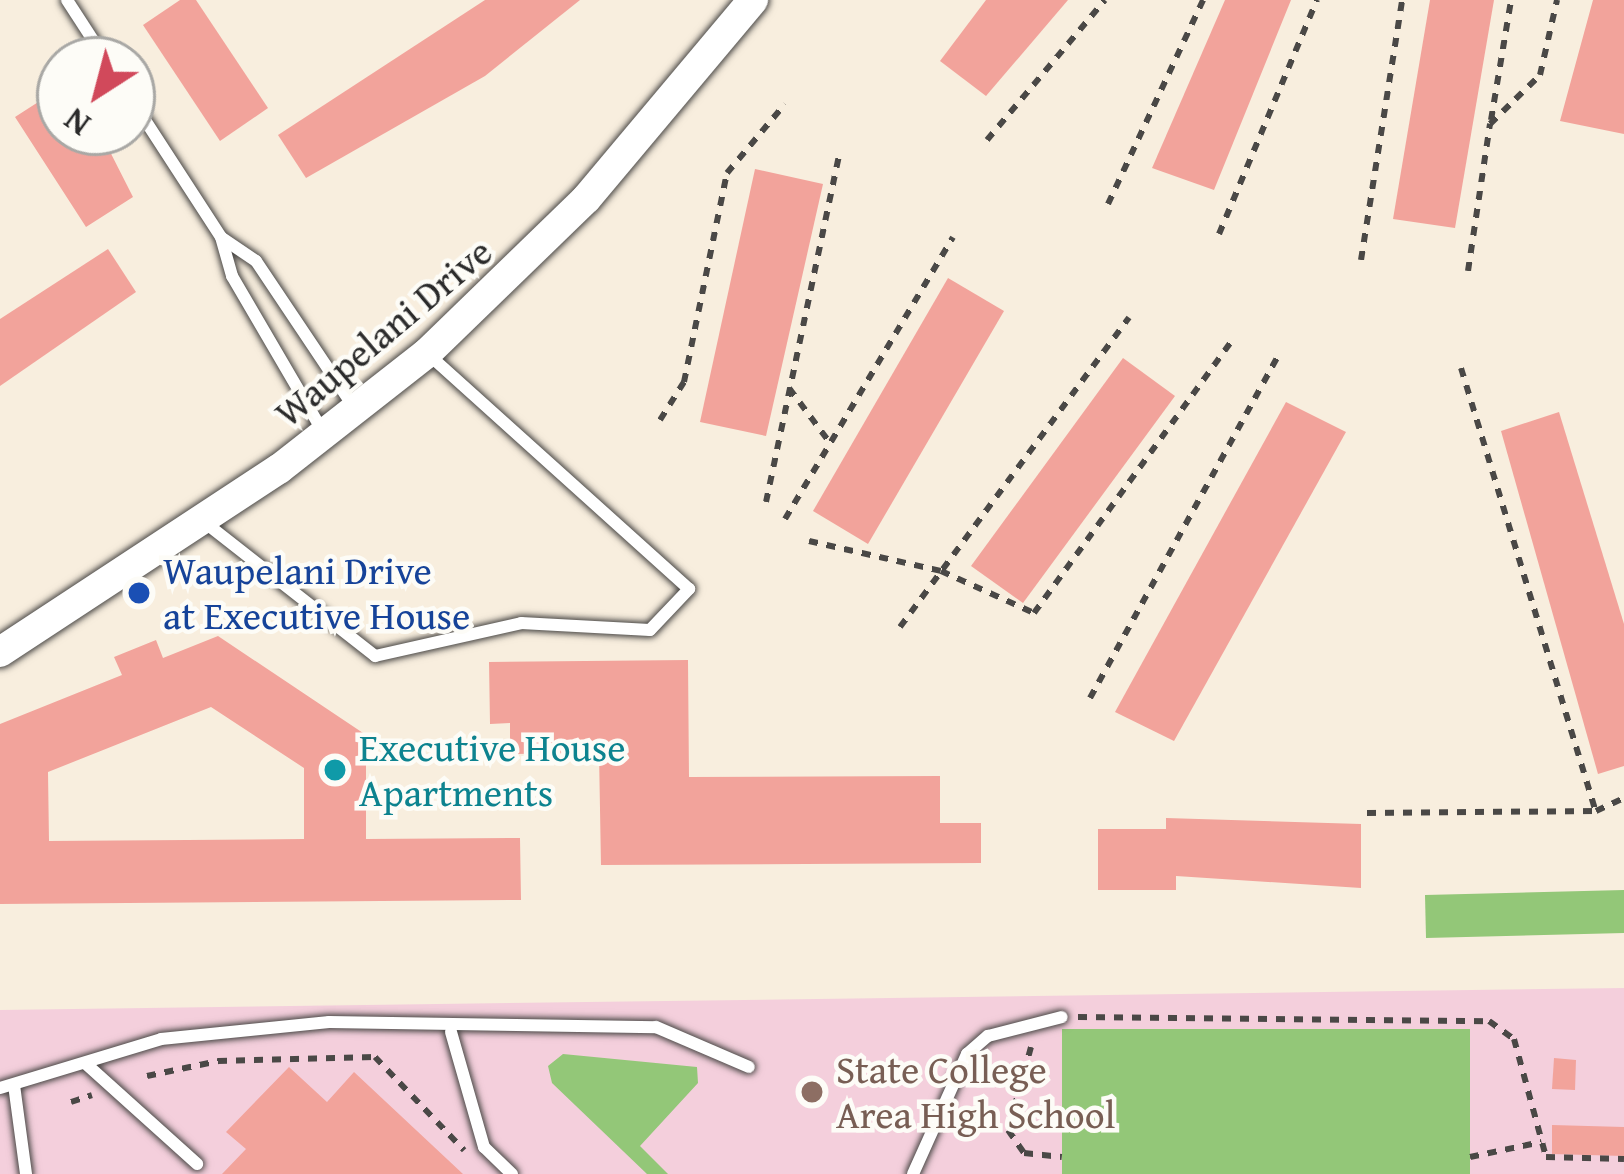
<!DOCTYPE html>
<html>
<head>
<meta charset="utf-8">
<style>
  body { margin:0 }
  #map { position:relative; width:1624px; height:1174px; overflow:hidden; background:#f8eede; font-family:"Gentium Book Plus",serif }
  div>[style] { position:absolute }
  .built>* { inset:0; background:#f4cfdc }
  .green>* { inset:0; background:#93c778 }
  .building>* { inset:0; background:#f2a39b }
  .path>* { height:6px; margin-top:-3px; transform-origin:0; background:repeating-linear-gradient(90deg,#4a4846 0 9px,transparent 0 18px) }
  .roads { filter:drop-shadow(0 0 3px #4a4846) drop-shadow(0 0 3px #4a4846) }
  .service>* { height:12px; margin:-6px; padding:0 6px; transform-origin:6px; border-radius:6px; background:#fff }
  .tertiary>* { height:30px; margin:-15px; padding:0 15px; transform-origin:15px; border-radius:15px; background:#fff }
  .dots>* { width:33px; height:33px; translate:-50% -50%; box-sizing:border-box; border:6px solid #fdfcf7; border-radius:50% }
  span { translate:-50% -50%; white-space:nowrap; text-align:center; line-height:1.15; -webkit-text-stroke:9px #fdfcf7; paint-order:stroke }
  .street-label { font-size:39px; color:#2b2b2b }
  .transit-label { font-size:39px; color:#164399 }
  .left { translate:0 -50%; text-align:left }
  .culture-label { font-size:39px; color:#0d838f }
  .education-label { font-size:39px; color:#785e54 }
  .north { position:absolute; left:36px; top:36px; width:120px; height:120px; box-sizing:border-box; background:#fdfcf7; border:3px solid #a9a8a5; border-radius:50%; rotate:216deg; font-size:33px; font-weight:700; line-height:48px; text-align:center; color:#2b2b2b }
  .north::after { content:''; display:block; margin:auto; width:42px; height:54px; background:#d1495b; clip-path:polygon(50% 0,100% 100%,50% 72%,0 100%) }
</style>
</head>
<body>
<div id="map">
  <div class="built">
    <i style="clip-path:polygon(1624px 988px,1624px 1174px,0 1174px,0 1010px)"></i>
  </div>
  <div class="green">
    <i style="clip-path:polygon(1624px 890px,1624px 933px,1426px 938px,1425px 895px)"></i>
    <i style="clip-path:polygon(1062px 1029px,1470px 1029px,1470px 1174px,1062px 1174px)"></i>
    <i style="clip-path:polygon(563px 1054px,697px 1067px,698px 1083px,640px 1146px,668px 1174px,647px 1174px,552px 1083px,548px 1066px)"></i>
  </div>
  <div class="building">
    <i style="clip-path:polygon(180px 0,196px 0,268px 108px,220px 141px,143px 25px)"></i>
    <i style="clip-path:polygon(485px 0,580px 0,485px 76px,306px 178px,278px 135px)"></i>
    <i style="clip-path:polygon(986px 0,1068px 0,986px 96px,940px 61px)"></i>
    <i style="clip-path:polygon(1225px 0,1291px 0,1214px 190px,1152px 168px)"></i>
    <i style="clip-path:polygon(1430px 0,1494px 0,1455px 228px,1393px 219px)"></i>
    <i style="clip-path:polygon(1593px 0,1624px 0,1624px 134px,1560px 121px)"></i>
    <i style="clip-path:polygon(60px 88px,60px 132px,100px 132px,133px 197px,86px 227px,15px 117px)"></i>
    <i style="clip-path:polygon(755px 169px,823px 184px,766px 436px,700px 422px)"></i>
    <i style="clip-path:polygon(108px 249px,136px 292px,0 386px,0 319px)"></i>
    <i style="clip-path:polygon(948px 278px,1004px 311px,868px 544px,813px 511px)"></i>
    <i style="clip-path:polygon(1123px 358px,1175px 396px,1023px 603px,971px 566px)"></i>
    <i style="clip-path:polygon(1286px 402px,1346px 432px,1174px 741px,1115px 712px)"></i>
    <i style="clip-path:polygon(1559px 412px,1624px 624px,1624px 766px,1598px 774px,1501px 431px)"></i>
    <i style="clip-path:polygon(evenodd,218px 636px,366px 735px,366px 839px,520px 838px,521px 900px,0 904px,0 724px,122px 675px,114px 657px,156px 640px,163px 658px,218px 636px,211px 707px,304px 768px,304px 839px,49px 841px,48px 772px,211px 707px)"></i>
    <i style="clip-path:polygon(688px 660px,689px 777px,940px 776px,940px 823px,981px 823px,981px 863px,601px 865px,599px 753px,510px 754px,510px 723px,490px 724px,489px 662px)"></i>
    <i style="clip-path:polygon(1166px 818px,1361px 824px,1361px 888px,1176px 876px,1176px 890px,1098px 890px,1098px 829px,1166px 829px)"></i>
    <i style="clip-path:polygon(1554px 1058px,1576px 1060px,1575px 1090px,1552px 1089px)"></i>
    <i style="clip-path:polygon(289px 1067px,327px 1102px,354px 1072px,463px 1174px,222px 1174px,246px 1149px,226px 1132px)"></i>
    <i style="clip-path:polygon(1552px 1125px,1624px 1127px,1624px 1156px,1552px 1154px)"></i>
  </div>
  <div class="path">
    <i style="left:1491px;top:120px;width:122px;rotate:-80.5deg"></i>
    <i style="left:987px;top:140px;width:183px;rotate:-49.9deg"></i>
    <i style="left:1108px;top:204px;width:225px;rotate:-65deg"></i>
    <i style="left:1219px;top:234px;width:254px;rotate:-67.3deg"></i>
    <i style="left:1361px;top:260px;width:263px;rotate:-81deg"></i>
    <i style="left:1468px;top:271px;width:149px;rotate:-81.5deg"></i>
    <i style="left:1490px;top:124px;width:70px;rotate:-44.4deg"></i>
    <i style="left:1540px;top:75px;width:77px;rotate:-77.2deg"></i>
    <i style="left:1461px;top:368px;width:463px;rotate:73.1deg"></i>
    <i style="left:789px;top:388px;width:69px;rotate:53.3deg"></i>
    <i style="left:660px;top:420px;width:45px;rotate:-57.7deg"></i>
    <i style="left:684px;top:382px;width:213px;rotate:-78.4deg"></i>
    <i style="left:727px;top:173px;width:90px;rotate:-50deg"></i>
    <i style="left:766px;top:502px;width:359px;rotate:-78.1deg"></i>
    <i style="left:785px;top:519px;width:328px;rotate:-59.2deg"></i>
    <i style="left:809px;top:541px;width:135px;rotate:12.8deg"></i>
    <i style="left:941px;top:571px;width:102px;rotate:24.3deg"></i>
    <i style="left:1034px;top:613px;width:335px;rotate:-54deg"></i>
    <i style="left:900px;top:627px;width:385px;rotate:-53.5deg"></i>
    <i style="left:1090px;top:698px;width:395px;rotate:-61.2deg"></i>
    <i style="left:1367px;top:813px;width:229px;rotate:-0.5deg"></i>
    <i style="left:1596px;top:811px;width:31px;rotate:-25deg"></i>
    <i style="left:1078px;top:1017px;width:411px;rotate:0.6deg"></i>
    <i style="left:1489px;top:1021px;width:31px;rotate:36deg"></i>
    <i style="left:1514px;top:1039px;width:122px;rotate:74.8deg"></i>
    <i style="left:1546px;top:1157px;width:78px;rotate:1.5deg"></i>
    <i style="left:1031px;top:1047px;width:86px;rotate:105.5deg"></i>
    <i style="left:1008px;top:1130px;width:28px;rotate:55deg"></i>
    <i style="left:1024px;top:1153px;width:38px;rotate:6deg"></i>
    <i style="left:147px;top:1076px;width:73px;rotate:-11.9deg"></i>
    <i style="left:218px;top:1061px;width:157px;rotate:-1.5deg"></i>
    <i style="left:375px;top:1057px;width:129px;rotate:46.3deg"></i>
    <i style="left:71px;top:1102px;width:22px;rotate:-18deg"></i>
    <i style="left:1470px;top:1157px;width:73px;rotate:-11.9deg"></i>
  </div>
  <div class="roads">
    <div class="service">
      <i style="left:67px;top:0;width:72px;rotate:57deg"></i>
      <i style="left:132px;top:100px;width:163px;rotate:57deg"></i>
      <i style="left:221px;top:237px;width:41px;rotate:74.2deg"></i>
      <i style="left:232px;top:276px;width:178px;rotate:59.7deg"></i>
      <i style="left:222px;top:238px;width:41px;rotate:34.1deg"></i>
      <i style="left:256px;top:261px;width:178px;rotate:56.2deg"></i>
      <i style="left:203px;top:521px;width:219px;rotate:38.1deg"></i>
      <i style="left:375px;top:656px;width:150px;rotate:-12.7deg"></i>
      <i style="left:521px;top:623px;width:129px;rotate:3.1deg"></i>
      <i style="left:650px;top:630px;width:57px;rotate:-46.4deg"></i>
      <i style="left:689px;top:589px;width:351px;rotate:-138deg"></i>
      <i style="left:451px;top:1032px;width:120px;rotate:74deg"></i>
      <i style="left:484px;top:1147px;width:39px;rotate:44deg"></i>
      <i style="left:85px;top:1063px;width:151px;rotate:42deg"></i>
      <i style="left:14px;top:1085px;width:90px;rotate:82.3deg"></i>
      <i style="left:0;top:1088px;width:168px;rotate:-16.9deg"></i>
      <i style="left:161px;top:1039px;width:169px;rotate:-5.8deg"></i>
      <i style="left:329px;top:1022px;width:327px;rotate:0.9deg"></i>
      <i style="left:656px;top:1027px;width:101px;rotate:23.3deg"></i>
      <i style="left:913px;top:1174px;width:132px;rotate:-65.8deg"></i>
      <i style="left:967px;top:1054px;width:28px;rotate:-41deg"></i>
      <i style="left:988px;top:1036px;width:76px;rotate:-14.4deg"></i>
    </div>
    <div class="tertiary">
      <i style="left:0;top:652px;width:334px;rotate:-33.3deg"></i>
      <i style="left:279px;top:469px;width:188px;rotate:-38.1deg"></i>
      <i style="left:427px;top:353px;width:221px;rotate:-44.1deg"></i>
      <i style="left:586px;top:199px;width:260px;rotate:-50deg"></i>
    </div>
  </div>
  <div class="dots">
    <i style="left:139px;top:593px;background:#1a4fb4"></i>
    <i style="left:335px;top:770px;background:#0f9aa8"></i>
    <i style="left:812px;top:1092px;background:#8d6e63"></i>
  </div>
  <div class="street-label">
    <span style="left:383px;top:332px;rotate:-40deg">Waupelani Drive</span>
  </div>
  <div class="transit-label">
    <span class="left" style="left:163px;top:593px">Waupelani Drive<br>at Executive House</span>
  </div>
  <div class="culture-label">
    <span class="left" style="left:359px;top:770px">Executive House<br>Apartments</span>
  </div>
  <div class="education-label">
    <span class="left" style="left:836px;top:1092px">State College<br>Area High School</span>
  </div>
  <div class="north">N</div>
</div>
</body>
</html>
